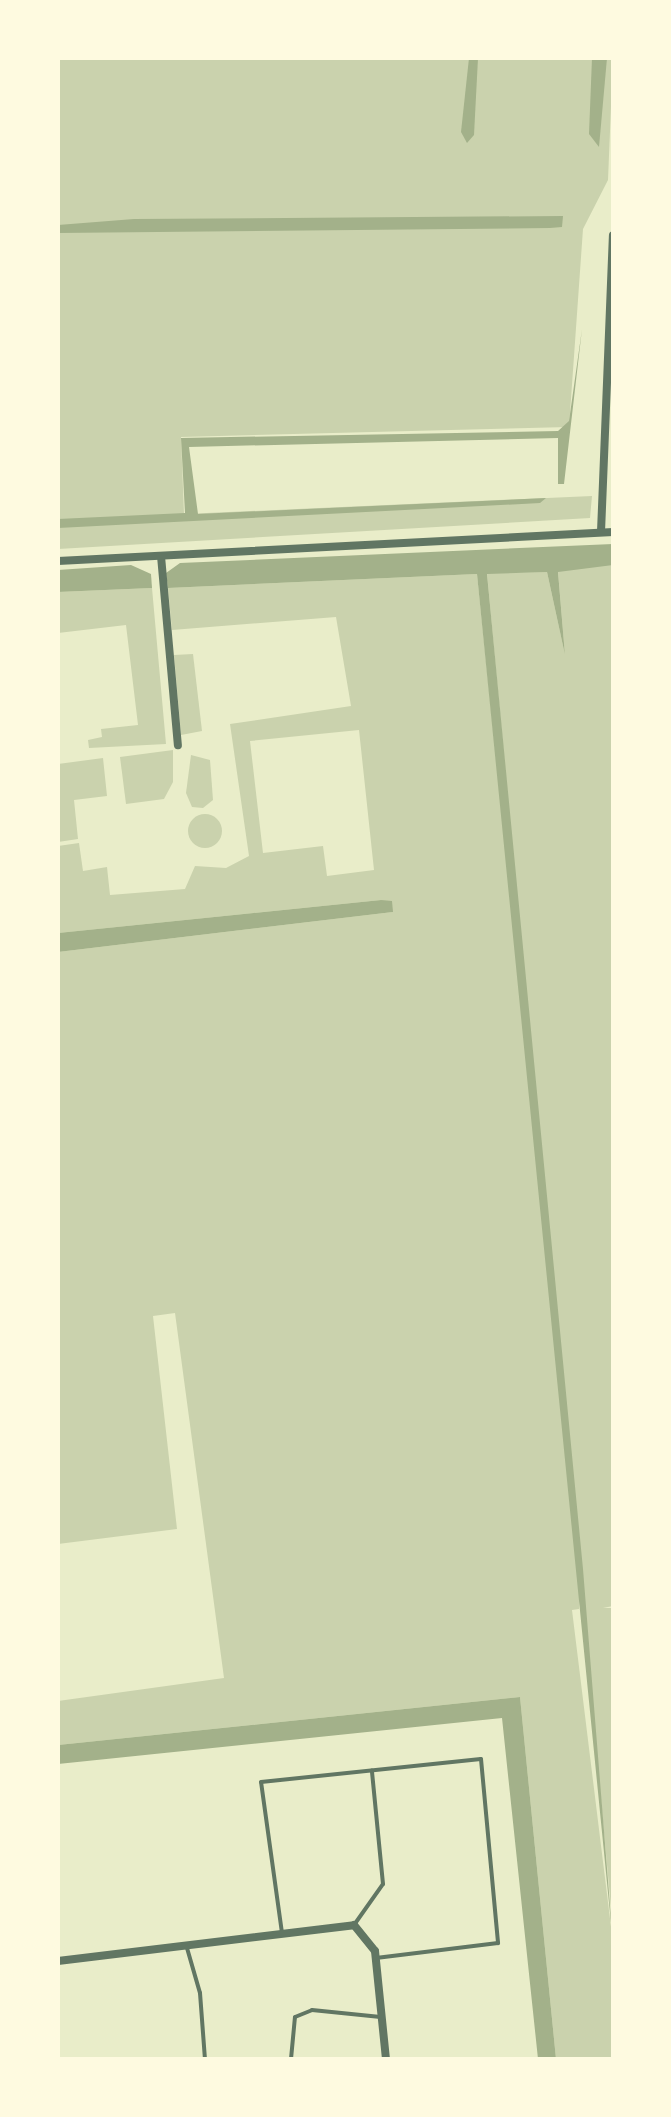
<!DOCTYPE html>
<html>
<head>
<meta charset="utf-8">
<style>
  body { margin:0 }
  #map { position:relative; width:671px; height:2117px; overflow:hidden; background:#e9edc9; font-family:Literata,serif }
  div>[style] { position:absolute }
  .green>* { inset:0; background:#cad2ad }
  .round { border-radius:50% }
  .water>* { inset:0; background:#a3b18a }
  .service>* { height:4px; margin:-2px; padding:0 2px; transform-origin:2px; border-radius:2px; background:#617663 }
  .minor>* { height:8px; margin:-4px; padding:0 4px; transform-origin:4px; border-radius:4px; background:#617663 }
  span { translate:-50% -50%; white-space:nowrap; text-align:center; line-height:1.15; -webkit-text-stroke:8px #fefae0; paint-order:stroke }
  .frame { position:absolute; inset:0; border:60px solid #fefae0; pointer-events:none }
</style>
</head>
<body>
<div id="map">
  <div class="green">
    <i style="clip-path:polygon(58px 58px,613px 58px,608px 180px,583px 229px,569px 427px,181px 437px,184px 514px,592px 496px,590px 518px,58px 549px)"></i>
    <i style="clip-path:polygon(574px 565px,613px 565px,613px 1606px,603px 1608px,613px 1608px,613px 1929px,487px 573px,547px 572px,565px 655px,558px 571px)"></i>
    <i style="clip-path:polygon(evenodd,477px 574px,579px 1567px,579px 1609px,572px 1610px,613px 1943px,613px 2059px,556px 2059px,520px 1697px,58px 1745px,58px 1701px,224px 1678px,175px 1313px,153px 1316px,177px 1529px,58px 1544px,58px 952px,393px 912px,381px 900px,58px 933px,58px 846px,79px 843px,83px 871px,107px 867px,110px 895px,185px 889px,195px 866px,226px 868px,249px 856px,230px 724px,351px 706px,336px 617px,172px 630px,168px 588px,477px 574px,359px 730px,374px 870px,327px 876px,323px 846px,263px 853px,250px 741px,359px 730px)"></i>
    <i style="clip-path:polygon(152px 588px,166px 744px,89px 748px,88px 740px,102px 737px,101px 729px,138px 725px,126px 625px,58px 633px,58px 592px)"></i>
    <i style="clip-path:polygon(193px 654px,202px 731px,181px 735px,174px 655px)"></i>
    <i style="clip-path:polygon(173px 750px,173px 782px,164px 799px,126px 804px,120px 757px)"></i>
    <i style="clip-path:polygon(191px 755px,210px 760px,213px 800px,203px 808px,192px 807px,186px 793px)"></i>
    <i style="clip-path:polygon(103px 758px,107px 796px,74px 800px,78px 839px,58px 842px,58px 764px)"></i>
    <i class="round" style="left:188px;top:814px;width:34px;height:34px"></i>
  </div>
  <div class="water">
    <i style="clip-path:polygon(469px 58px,478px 58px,474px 135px,467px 143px,461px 132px)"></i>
    <i style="clip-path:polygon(592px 58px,607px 58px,599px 147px,589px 134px)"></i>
    <i style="clip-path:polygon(563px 216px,562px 227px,550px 228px,58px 233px,58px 225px,134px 219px)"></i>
    <i style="clip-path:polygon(582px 329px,564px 484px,558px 484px,558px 438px,189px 447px,198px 514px,546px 498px,540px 503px,58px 528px,58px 519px,185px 513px,181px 438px,558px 431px,569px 421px)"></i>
    <i style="clip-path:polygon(613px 544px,613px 565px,558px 572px,565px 655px,547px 572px,487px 574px,583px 1569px,613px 1943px,477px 574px,168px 588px,166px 573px,180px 563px)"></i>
    <i style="clip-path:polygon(131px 565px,151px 574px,152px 588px,58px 592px,58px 570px)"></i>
    <i style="clip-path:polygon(381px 900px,392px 901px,393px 912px,58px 952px,58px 933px)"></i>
    <i style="clip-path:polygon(520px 1697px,556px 2059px,538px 2059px,502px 1718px,58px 1764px,58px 1745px)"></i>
  </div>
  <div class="service">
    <i style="left:354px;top:1925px;width:50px;rotate:-54.7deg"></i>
    <i style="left:383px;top:1884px;width:114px;rotate:-95.6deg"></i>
    <i style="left:282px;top:1933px;width:152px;rotate:-97.9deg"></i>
    <i style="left:261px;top:1782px;width:221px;rotate:-6deg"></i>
    <i style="left:481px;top:1759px;width:185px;rotate:84.7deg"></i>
    <i style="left:498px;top:1943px;width:123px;rotate:173deg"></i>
    <i style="left:187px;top:1948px;width:47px;rotate:73.9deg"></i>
    <i style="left:200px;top:1993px;width:66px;rotate:85.7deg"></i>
    <i style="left:291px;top:2059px;width:42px;rotate:-84.6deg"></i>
    <i style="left:295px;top:2017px;width:18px;rotate:-22deg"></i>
    <i style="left:312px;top:2010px;width:69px;rotate:5.8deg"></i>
  </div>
  <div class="minor">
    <i style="left:601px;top:532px;width:297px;rotate:-87.7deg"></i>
    <i style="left:161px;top:556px;width:190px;rotate:84.9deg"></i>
    <i style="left:58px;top:561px;width:556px;rotate:-2.99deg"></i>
    <i style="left:58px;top:1961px;width:298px;rotate:-6.9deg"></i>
    <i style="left:354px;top:1925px;width:33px;rotate:51deg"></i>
    <i style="left:375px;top:1951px;width:109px;rotate:84.2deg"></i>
  </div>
  <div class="frame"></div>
</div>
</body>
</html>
